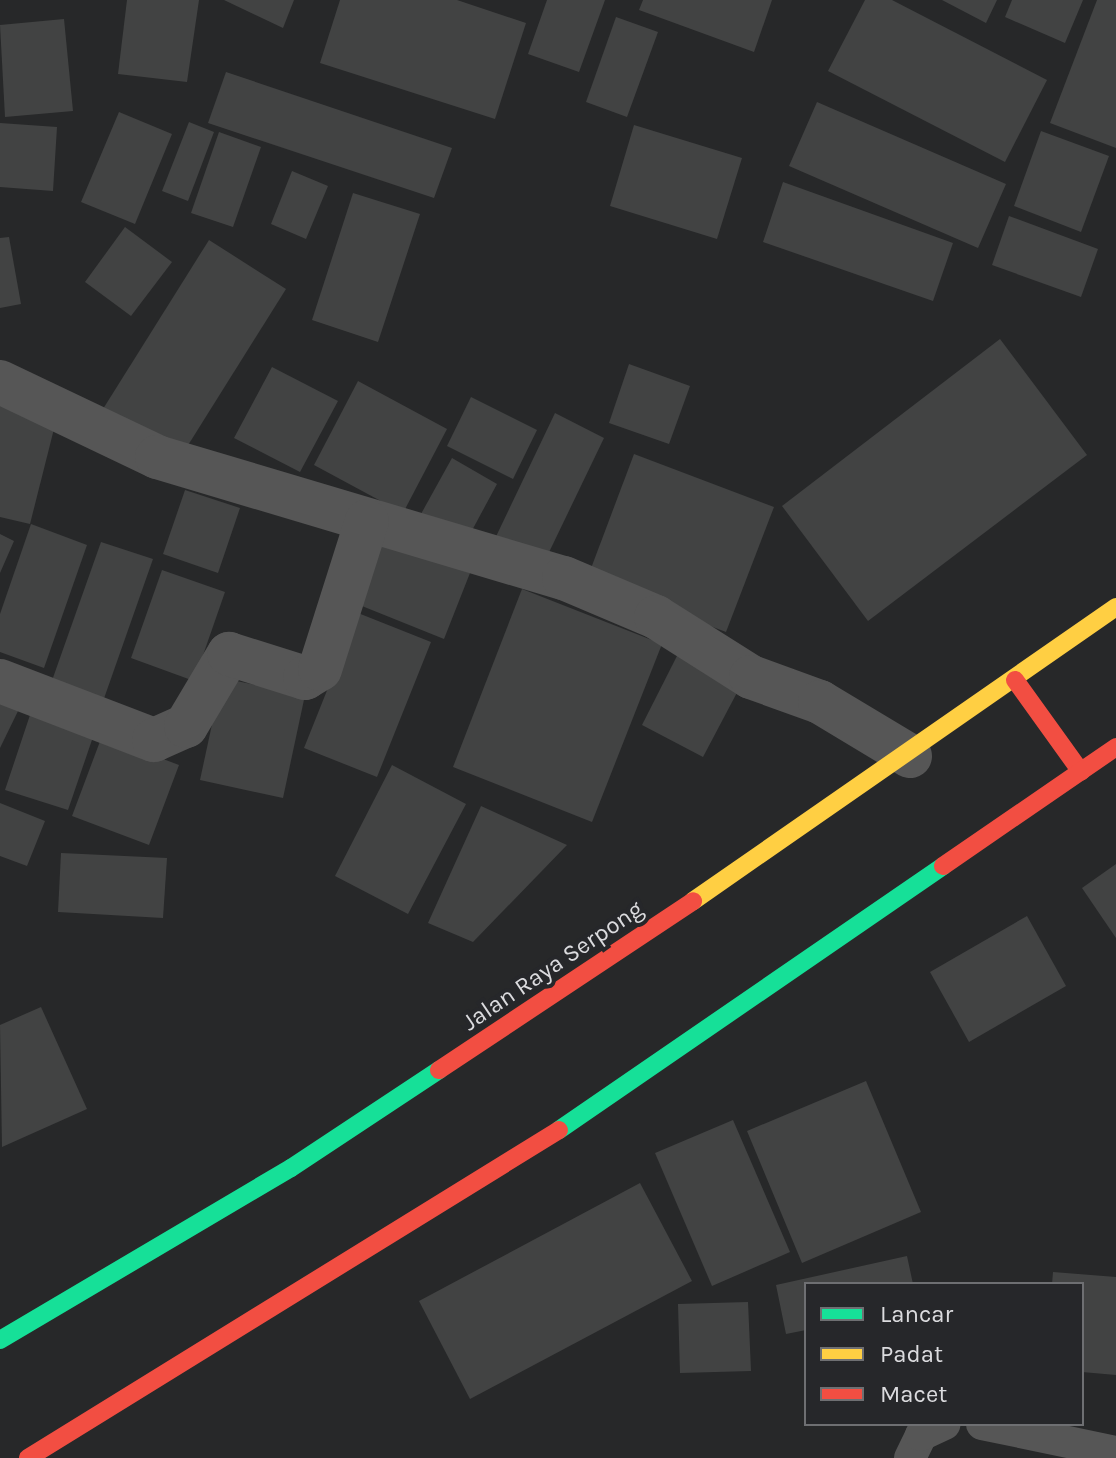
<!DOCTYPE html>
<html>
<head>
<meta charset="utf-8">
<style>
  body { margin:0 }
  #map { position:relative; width:1116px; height:1458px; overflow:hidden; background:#272829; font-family:Karla,sans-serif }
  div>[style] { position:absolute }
  .building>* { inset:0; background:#424343 }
  .lane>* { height:32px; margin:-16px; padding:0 16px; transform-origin:16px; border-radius:16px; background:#565656 }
  .street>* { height:44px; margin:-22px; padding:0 22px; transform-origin:22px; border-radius:22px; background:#565656 }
  .fast>* { height:18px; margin:-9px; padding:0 9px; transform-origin:9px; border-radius:9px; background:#16e098 }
  .slow>* { height:18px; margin:-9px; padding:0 9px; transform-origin:9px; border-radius:9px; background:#ffcf43 }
  .jam>* { height:18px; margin:-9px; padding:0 9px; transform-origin:9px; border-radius:9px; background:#f24e42 }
  span { translate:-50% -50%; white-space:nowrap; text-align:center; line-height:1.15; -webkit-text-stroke:8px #26272a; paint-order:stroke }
  .street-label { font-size:24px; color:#dbdbde }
  .legend { position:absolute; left:804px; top:1282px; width:280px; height:144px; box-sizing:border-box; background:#26272a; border:2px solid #6e6f72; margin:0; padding:10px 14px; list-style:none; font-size:24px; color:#dbdbde }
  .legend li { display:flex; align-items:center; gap:16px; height:40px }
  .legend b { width:40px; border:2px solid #6e6f72 }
</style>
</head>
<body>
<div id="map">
  <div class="building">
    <i style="clip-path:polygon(127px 0,199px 0,187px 82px,118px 74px)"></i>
    <i style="clip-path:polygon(224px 0,294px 0,283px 28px)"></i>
    <i style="clip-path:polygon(340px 0,457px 0,526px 23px,495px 119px,320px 63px)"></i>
    <i style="clip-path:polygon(547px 0,605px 0,579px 72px,528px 54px)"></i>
    <i style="clip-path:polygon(643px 0,772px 0,754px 52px,639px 10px)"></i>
    <i style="clip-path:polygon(865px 0,892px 0,1047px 80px,1005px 162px,828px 71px)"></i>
    <i style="clip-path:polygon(942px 0,997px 0,986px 23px)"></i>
    <i style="clip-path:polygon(1012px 0,1083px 0,1065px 43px,1005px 17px)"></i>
    <i style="clip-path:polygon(1097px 0,1116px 0,1116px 148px,1050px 123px)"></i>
    <i style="clip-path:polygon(616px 17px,658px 32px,627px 117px,586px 102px)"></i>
    <i style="clip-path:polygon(64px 19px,73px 111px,5px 117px,0 25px)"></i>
    <i style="clip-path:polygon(226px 72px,452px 148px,434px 198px,208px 123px)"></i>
    <i style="clip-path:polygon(817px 102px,1006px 184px,978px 248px,789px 166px)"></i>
    <i style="clip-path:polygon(119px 112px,172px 134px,135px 224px,81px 202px)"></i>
    <i style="clip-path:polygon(189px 122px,214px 132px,188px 201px,162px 191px)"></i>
    <i style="clip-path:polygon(0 123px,57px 127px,53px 191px,0 187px)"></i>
    <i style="clip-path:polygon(634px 125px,742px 158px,717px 239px,610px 206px)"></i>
    <i style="clip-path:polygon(1041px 131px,1109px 156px,1081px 232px,1014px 206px)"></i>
    <i style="clip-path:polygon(219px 132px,261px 147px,233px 227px,191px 213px)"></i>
    <i style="clip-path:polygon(292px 171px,328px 186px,306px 239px,271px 224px)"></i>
    <i style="clip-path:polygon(783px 182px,953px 243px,933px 301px,763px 242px)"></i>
    <i style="clip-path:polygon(353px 193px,420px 214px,378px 342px,312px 320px)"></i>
    <i style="clip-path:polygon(1009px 216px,1098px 249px,1081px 297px,992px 265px)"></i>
    <i style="clip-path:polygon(125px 227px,172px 262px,131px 316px,85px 282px)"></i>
    <i style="clip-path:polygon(9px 237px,21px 304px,0 308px,0 238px)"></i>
    <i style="clip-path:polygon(209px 240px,286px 289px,180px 458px,103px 409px)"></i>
    <i style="clip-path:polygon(1000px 339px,1087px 455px,868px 621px,782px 506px)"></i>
    <i style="clip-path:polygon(629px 364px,690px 386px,669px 444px,609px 423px)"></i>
    <i style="clip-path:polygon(272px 367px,338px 401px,300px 472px,234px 438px)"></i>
    <i style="clip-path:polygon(358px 381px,447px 429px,403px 513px,314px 465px)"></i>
    <i style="clip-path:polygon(471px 397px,537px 430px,513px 479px,447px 446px)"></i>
    <i style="clip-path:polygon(0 402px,57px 417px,30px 524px,0 517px)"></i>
    <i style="clip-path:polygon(555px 413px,604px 438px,540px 571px,491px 547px)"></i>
    <i style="clip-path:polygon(634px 454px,774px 507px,726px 632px,587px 579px)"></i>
    <i style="clip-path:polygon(452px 458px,497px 484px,462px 549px,416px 523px)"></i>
    <i style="clip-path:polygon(185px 490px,240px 508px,218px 573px,163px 554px)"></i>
    <i style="clip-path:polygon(31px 524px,87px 545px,44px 668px,0 652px,0 614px)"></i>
    <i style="clip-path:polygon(0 534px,14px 541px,0 573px)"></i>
    <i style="clip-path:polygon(378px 537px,470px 573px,444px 639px,352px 602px)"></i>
    <i style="clip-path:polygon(101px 542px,153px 559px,101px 707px,49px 689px)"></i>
    <i style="clip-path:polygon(162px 570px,225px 592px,194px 681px,131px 658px)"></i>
    <i style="clip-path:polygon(522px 589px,662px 644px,592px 822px,453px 767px)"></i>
    <i style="clip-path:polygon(358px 613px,431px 642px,377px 777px,304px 748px)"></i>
    <i style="clip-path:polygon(679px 652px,741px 685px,703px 757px,642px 725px)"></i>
    <i style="clip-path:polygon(222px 678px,305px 695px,283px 798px,200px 780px)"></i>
    <i style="clip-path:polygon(0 700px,19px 709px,0 748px)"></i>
    <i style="clip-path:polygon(31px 712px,94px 734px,68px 810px,5px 790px)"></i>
    <i style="clip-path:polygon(102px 736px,179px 765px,149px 845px,72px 816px)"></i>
    <i style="clip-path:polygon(392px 765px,466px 804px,408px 914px,335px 876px)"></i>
    <i style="clip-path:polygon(0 803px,45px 821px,27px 866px,0 856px)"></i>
    <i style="clip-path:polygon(481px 806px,567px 845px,473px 942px,428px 923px)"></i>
    <i style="clip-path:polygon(61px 853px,167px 858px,163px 918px,58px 912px)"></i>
    <i style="clip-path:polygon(1116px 864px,1116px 938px,1082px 888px)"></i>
    <i style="clip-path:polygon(1027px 916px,1066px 986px,969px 1042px,930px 972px)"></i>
    <i style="clip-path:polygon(41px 1007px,87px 1109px,2px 1147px,0 1025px)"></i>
    <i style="clip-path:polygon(866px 1081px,921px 1212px,802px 1263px,747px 1131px)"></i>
    <i style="clip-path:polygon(733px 1120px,790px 1252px,712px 1286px,655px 1153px)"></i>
    <i style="clip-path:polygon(640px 1183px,692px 1281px,470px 1399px,419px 1301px)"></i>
    <i style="clip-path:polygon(907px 1256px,913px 1284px,806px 1284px,806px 1330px,786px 1334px,776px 1285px)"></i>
    <i style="clip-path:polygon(1053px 1272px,1116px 1277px,1116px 1375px,1082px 1372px,1082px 1284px,1052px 1284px)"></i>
    <i style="clip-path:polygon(748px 1302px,751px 1371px,680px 1373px,678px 1304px)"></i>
  </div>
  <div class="lane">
    <i style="left:982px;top:1424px;width:137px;rotate:11.8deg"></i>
    <i style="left:910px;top:1458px;width:25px;rotate:-64deg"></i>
    <i style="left:921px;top:1435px;width:26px;rotate:-25deg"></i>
  </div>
  <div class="street">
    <i style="left:0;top:382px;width:174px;rotate:25.5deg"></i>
    <i style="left:157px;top:457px;width:425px;rotate:16.6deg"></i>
    <i style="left:564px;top:578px;width:100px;rotate:23deg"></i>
    <i style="left:656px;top:617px;width:112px;rotate:32.3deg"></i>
    <i style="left:751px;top:677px;width:73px;rotate:19.9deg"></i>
    <i style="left:820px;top:702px;width:105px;rotate:31deg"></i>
    <i style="left:0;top:681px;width:165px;rotate:21deg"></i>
    <i style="left:154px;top:740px;width:35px;rotate:-24deg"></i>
    <i style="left:186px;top:726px;width:84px;rotate:-59.2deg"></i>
    <i style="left:229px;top:654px;width:80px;rotate:17.5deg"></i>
    <i style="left:305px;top:678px;width:17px;rotate:-31deg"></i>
    <i style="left:320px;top:669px;width:155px;rotate:-72.4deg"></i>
  </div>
  <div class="fast">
    <i style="left:559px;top:1130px;width:466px;rotate:-34.5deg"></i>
    <i style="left:0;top:1340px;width:338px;rotate:-30.6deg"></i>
    <i style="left:291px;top:1168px;width:178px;rotate:-33.5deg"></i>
  </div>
  <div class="slow">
    <i style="left:693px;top:901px;width:515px;rotate:-34.8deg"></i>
  </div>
  <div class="jam">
    <i style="left:1015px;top:680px;width:113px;rotate:54.3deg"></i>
    <i style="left:943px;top:866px;width:210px;rotate:-34.5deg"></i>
    <i style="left:439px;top:1070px;width:305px;rotate:-33.6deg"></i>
    <i style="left:28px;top:1458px;width:624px;rotate:-31.7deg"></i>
  </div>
  <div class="street-label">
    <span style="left:553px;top:966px;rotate:-34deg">Jalan Raya Serpong</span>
  </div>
  <ul class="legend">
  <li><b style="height:10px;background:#16e098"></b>Lancar</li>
  <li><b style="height:10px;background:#ffcf43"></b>Padat</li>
  <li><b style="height:10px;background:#f24e42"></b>Macet</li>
  </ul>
</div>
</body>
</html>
